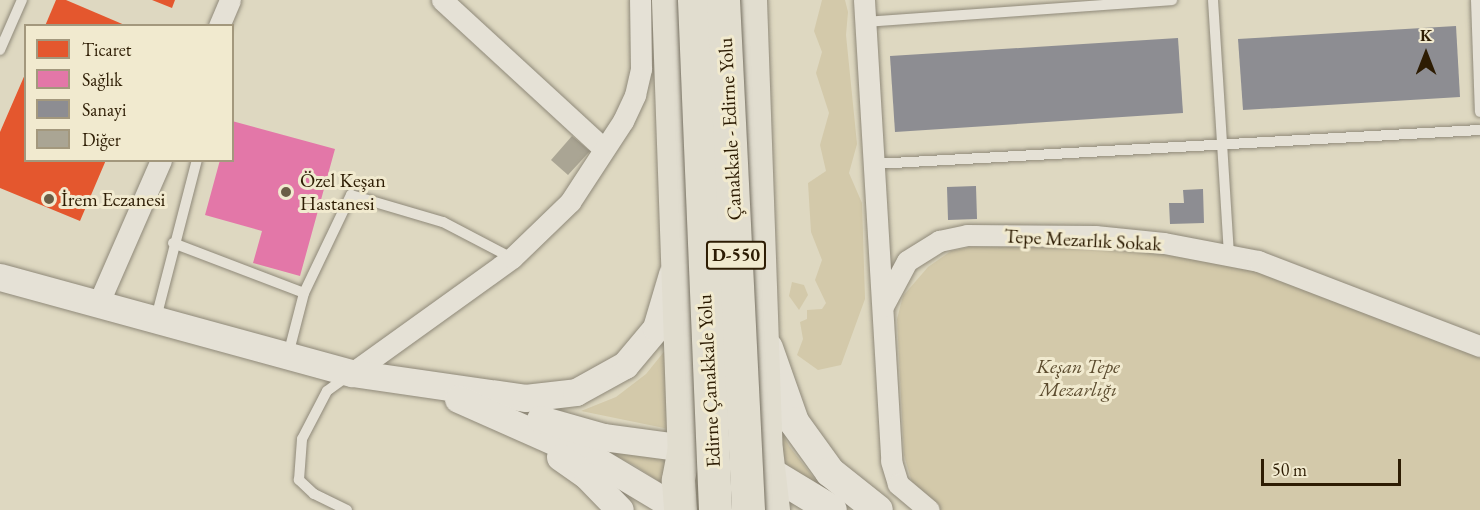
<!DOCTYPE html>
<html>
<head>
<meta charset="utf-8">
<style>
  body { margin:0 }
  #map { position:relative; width:1480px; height:510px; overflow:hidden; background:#ded8c1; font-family:"EB Garamond",serif }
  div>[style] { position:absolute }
  .green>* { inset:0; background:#d3c9aa }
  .shops>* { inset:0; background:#e4572e }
  .health>* { inset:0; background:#e377a8 }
  .industry>* { inset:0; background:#8d8d92 }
  .building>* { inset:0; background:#aaa594 }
  .roads { filter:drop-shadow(0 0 2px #8f8979) drop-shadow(0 0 2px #8f8979) }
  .service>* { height:10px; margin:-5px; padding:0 5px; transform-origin:5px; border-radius:5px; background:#e5e1d6 }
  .minor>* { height:21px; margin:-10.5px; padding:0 10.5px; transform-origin:10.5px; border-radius:10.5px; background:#e5e1d6 }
  .tertiary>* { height:27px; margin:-13.5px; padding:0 13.5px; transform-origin:13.5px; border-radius:13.5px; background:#e5e1d6 }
  .secondary>* { height:30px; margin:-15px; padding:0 15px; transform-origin:15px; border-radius:15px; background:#e5e1d6 }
  .trunk>* { height:33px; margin:-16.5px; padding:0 16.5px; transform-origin:16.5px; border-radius:16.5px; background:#e1ddcf }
  .bridges { filter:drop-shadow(0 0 2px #756f60) drop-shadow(0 0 2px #756f60) }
  .trunk-bridge>* { height:33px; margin:-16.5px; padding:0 16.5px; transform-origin:16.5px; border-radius:16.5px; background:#e1ddcf }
  .dots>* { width:16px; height:16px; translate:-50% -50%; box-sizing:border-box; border:3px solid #f1eacf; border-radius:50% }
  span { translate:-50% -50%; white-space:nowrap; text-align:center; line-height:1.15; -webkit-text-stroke:6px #f1eacf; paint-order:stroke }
  .shield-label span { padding:2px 4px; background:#f1eacf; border:2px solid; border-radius:4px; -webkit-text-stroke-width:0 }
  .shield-label { font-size:18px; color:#2d1c03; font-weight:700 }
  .street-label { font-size:20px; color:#2d1c03 }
  .poi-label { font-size:20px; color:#2d1c03 }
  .left { translate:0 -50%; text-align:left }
  .park-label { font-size:20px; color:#5c4c2f; font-style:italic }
  .legend { position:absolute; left:24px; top:24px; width:210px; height:138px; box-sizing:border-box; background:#f1eacf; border:2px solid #a3987d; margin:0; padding:8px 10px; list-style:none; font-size:18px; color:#2d1c03 }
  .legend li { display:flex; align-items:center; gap:12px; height:30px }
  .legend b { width:30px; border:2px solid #a3987d }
  .north { position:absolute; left:1396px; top:24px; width:60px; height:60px; -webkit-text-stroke:4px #f1eacf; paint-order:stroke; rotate:0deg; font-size:16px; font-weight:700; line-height:24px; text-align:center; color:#2d1c03 }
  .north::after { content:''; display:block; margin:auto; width:21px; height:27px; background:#2d1c03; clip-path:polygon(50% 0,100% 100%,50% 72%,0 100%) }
  .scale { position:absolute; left:1261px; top:459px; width:140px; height:27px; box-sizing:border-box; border:3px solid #2d1c03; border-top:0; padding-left:8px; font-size:18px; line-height:21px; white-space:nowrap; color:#2d1c03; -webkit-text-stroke:4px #f1eacf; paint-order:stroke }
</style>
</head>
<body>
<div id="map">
  <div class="green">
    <i style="clip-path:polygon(822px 0,845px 0,848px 12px,846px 35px,857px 144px,849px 173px,862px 203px,865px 299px,841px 365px,818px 370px,797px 355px,803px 339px,800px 322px,807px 319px,807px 310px,822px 309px,826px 303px,815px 280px,822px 260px,811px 232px,808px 183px,826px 171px,820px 145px,829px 113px,816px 73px,822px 52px,814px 31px)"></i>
    <i style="clip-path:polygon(1107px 245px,1198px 257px,1276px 275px,1480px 354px,1480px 510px,938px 510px,913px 486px,904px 455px,897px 319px,903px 296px,928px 267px,951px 251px,970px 247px)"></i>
    <i style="clip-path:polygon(792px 282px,804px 285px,808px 295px,799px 310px,789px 296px)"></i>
    <i style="clip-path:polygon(667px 348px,669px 429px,581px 411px,616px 397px,646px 374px)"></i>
    <i style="clip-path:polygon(776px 421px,789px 446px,824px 491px,780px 462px)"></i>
    <i style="clip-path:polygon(581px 440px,672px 459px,672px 490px,634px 465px)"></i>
  </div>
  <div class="shops">
    <i style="clip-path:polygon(56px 0,66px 0,127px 26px,45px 26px)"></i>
    <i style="clip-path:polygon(152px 0,175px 0,172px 8px)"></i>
    <i style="clip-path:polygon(26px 72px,26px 160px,106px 160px,80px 221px,0 188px,0 132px)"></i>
  </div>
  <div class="health">
    <i style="clip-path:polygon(232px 121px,335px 149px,300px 276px,253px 263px,262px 231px,205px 215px,220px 160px,232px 160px)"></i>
  </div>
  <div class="industry">
    <i style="clip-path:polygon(1456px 26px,1460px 97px,1243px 110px,1238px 39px)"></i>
    <i style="clip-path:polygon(1178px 38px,1183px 113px,895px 132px,890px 56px)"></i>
    <i style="clip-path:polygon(976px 186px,977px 219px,948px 220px,947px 187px)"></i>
    <i style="clip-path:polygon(1203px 189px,1204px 223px,1170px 224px,1169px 203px,1184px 203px,1183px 190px)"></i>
  </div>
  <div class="building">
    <i style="clip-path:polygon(572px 136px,590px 151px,568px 175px,551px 160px)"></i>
  </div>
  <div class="roads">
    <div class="service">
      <i style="left:1213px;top:0;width:255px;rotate:86.4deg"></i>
      <i style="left:1476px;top:0;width:112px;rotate:88deg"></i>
      <i style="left:866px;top:22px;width:307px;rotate:-4.1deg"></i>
      <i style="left:0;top:50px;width:55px;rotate:-66.3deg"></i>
      <i style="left:875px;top:164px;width:606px;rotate:-3.22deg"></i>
      <i style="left:173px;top:243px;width:140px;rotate:20.9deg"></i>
      <i style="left:156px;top:318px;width:163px;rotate:-75.5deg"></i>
      <i style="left:288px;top:355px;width:64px;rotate:-75.5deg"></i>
      <i style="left:304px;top:293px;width:109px;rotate:-64.4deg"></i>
      <i style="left:351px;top:195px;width:96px;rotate:16.4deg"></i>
      <i style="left:443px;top:222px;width:78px;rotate:27.6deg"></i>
      <i style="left:347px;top:510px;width:37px;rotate:-154deg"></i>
      <i style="left:314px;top:494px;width:21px;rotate:-137deg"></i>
      <i style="left:299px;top:480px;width:41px;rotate:-85.8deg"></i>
      <i style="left:302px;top:439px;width:54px;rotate:-62.5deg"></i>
      <i style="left:327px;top:391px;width:27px;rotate:-36deg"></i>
    </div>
    <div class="minor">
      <i style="left:442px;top:0;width:220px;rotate:42.6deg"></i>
      <i style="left:864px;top:0;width:462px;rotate:86.6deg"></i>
      <i style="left:891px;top:461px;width:24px;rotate:73deg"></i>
      <i style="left:898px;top:484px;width:40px;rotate:40deg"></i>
      <i style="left:219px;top:26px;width:28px;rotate:-67deg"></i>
      <i style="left:99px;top:302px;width:155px;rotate:-66.4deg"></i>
      <i style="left:883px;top:306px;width:51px;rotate:-61.9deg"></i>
      <i style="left:907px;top:261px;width:38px;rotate:-32deg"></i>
      <i style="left:939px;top:241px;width:29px;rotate:-12deg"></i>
      <i style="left:967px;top:235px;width:128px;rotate:0.4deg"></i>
      <i style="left:1095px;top:236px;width:69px;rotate:5.8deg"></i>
      <i style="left:1164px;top:243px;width:96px;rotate:10.8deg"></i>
      <i style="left:1258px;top:261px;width:238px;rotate:21deg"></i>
      <i style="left:352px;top:373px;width:197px;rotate:-35.7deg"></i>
      <i style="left:512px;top:258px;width:81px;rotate:-44deg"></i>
      <i style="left:570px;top:202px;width:97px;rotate:-56.8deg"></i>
      <i style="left:623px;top:121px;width:29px;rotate:-65deg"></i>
      <i style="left:635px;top:95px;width:27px;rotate:-77deg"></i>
      <i style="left:641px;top:69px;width:69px;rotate:-90.8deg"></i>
    </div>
    <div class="tertiary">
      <i style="left:0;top:277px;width:365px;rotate:15.3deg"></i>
      <i style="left:352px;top:373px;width:175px;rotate:8.2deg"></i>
      <i style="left:525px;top:398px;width:51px;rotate:-6.7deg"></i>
      <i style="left:576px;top:392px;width:56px;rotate:-28.9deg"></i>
      <i style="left:625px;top:365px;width:48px;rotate:-50deg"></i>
      <i style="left:656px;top:328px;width:56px;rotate:-73.5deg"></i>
      <i style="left:458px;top:399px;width:153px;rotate:23.9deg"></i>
      <i style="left:598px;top:461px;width:96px;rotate:30.9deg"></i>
      <i style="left:540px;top:419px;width:66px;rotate:15.9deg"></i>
      <i style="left:603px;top:437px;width:82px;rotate:7.7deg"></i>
      <i style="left:560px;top:457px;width:33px;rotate:35deg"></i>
      <i style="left:587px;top:476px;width:47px;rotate:45.9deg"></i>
    </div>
    <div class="secondary">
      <i style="left:768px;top:348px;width:78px;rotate:70.6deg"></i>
      <i style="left:794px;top:422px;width:62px;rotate:54.2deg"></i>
      <i style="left:830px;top:472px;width:61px;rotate:38.4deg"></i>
      <i style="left:771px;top:473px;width:71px;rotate:31.2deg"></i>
    </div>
    <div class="trunk">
      <i style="left:668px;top:0;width:448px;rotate:88deg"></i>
      <i style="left:684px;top:448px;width:33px;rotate:101deg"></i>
      <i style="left:678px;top:480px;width:30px;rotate:86deg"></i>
      <i style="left:750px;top:0;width:450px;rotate:88deg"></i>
      <i style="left:766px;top:450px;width:60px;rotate:83.3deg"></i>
    </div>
  </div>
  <div class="bridges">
    <div class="trunk-bridge">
      <i style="left:694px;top:0;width:510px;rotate:87.64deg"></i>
      <i style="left:723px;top:0;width:511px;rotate:87.19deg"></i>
    </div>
  </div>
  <div class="dots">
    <i style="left:286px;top:192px;background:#6b5e46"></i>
    <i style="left:49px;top:199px;background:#6b5e46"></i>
  </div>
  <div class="shield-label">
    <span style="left:736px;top:255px">D-550</span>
  </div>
  <div class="street-label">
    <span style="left:730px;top:129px;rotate:-93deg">Çanakkale - Edirne Yolu</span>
    <span style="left:1083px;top:240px;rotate:3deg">Tepe Mezarlık Sokak</span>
    <span style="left:709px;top:381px;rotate:-93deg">Edirne Çanakkale Yolu</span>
  </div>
  <div class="poi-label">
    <span class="left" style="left:300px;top:192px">Özel Keşan<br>Hastanesi</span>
    <span class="left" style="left:61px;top:199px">İrem Eczanesi</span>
  </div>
  <div class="park-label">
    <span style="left:1078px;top:378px">Keşan Tepe<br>Mezarlığı</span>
  </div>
  <ul class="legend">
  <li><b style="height:16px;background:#e4572e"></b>Ticaret</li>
  <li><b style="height:16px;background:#e377a8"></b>Sağlık</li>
  <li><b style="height:16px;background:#8d8d92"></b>Sanayi</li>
  <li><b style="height:16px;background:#aaa594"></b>Diğer</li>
  </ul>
  <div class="north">K</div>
  <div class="scale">50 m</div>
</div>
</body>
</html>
